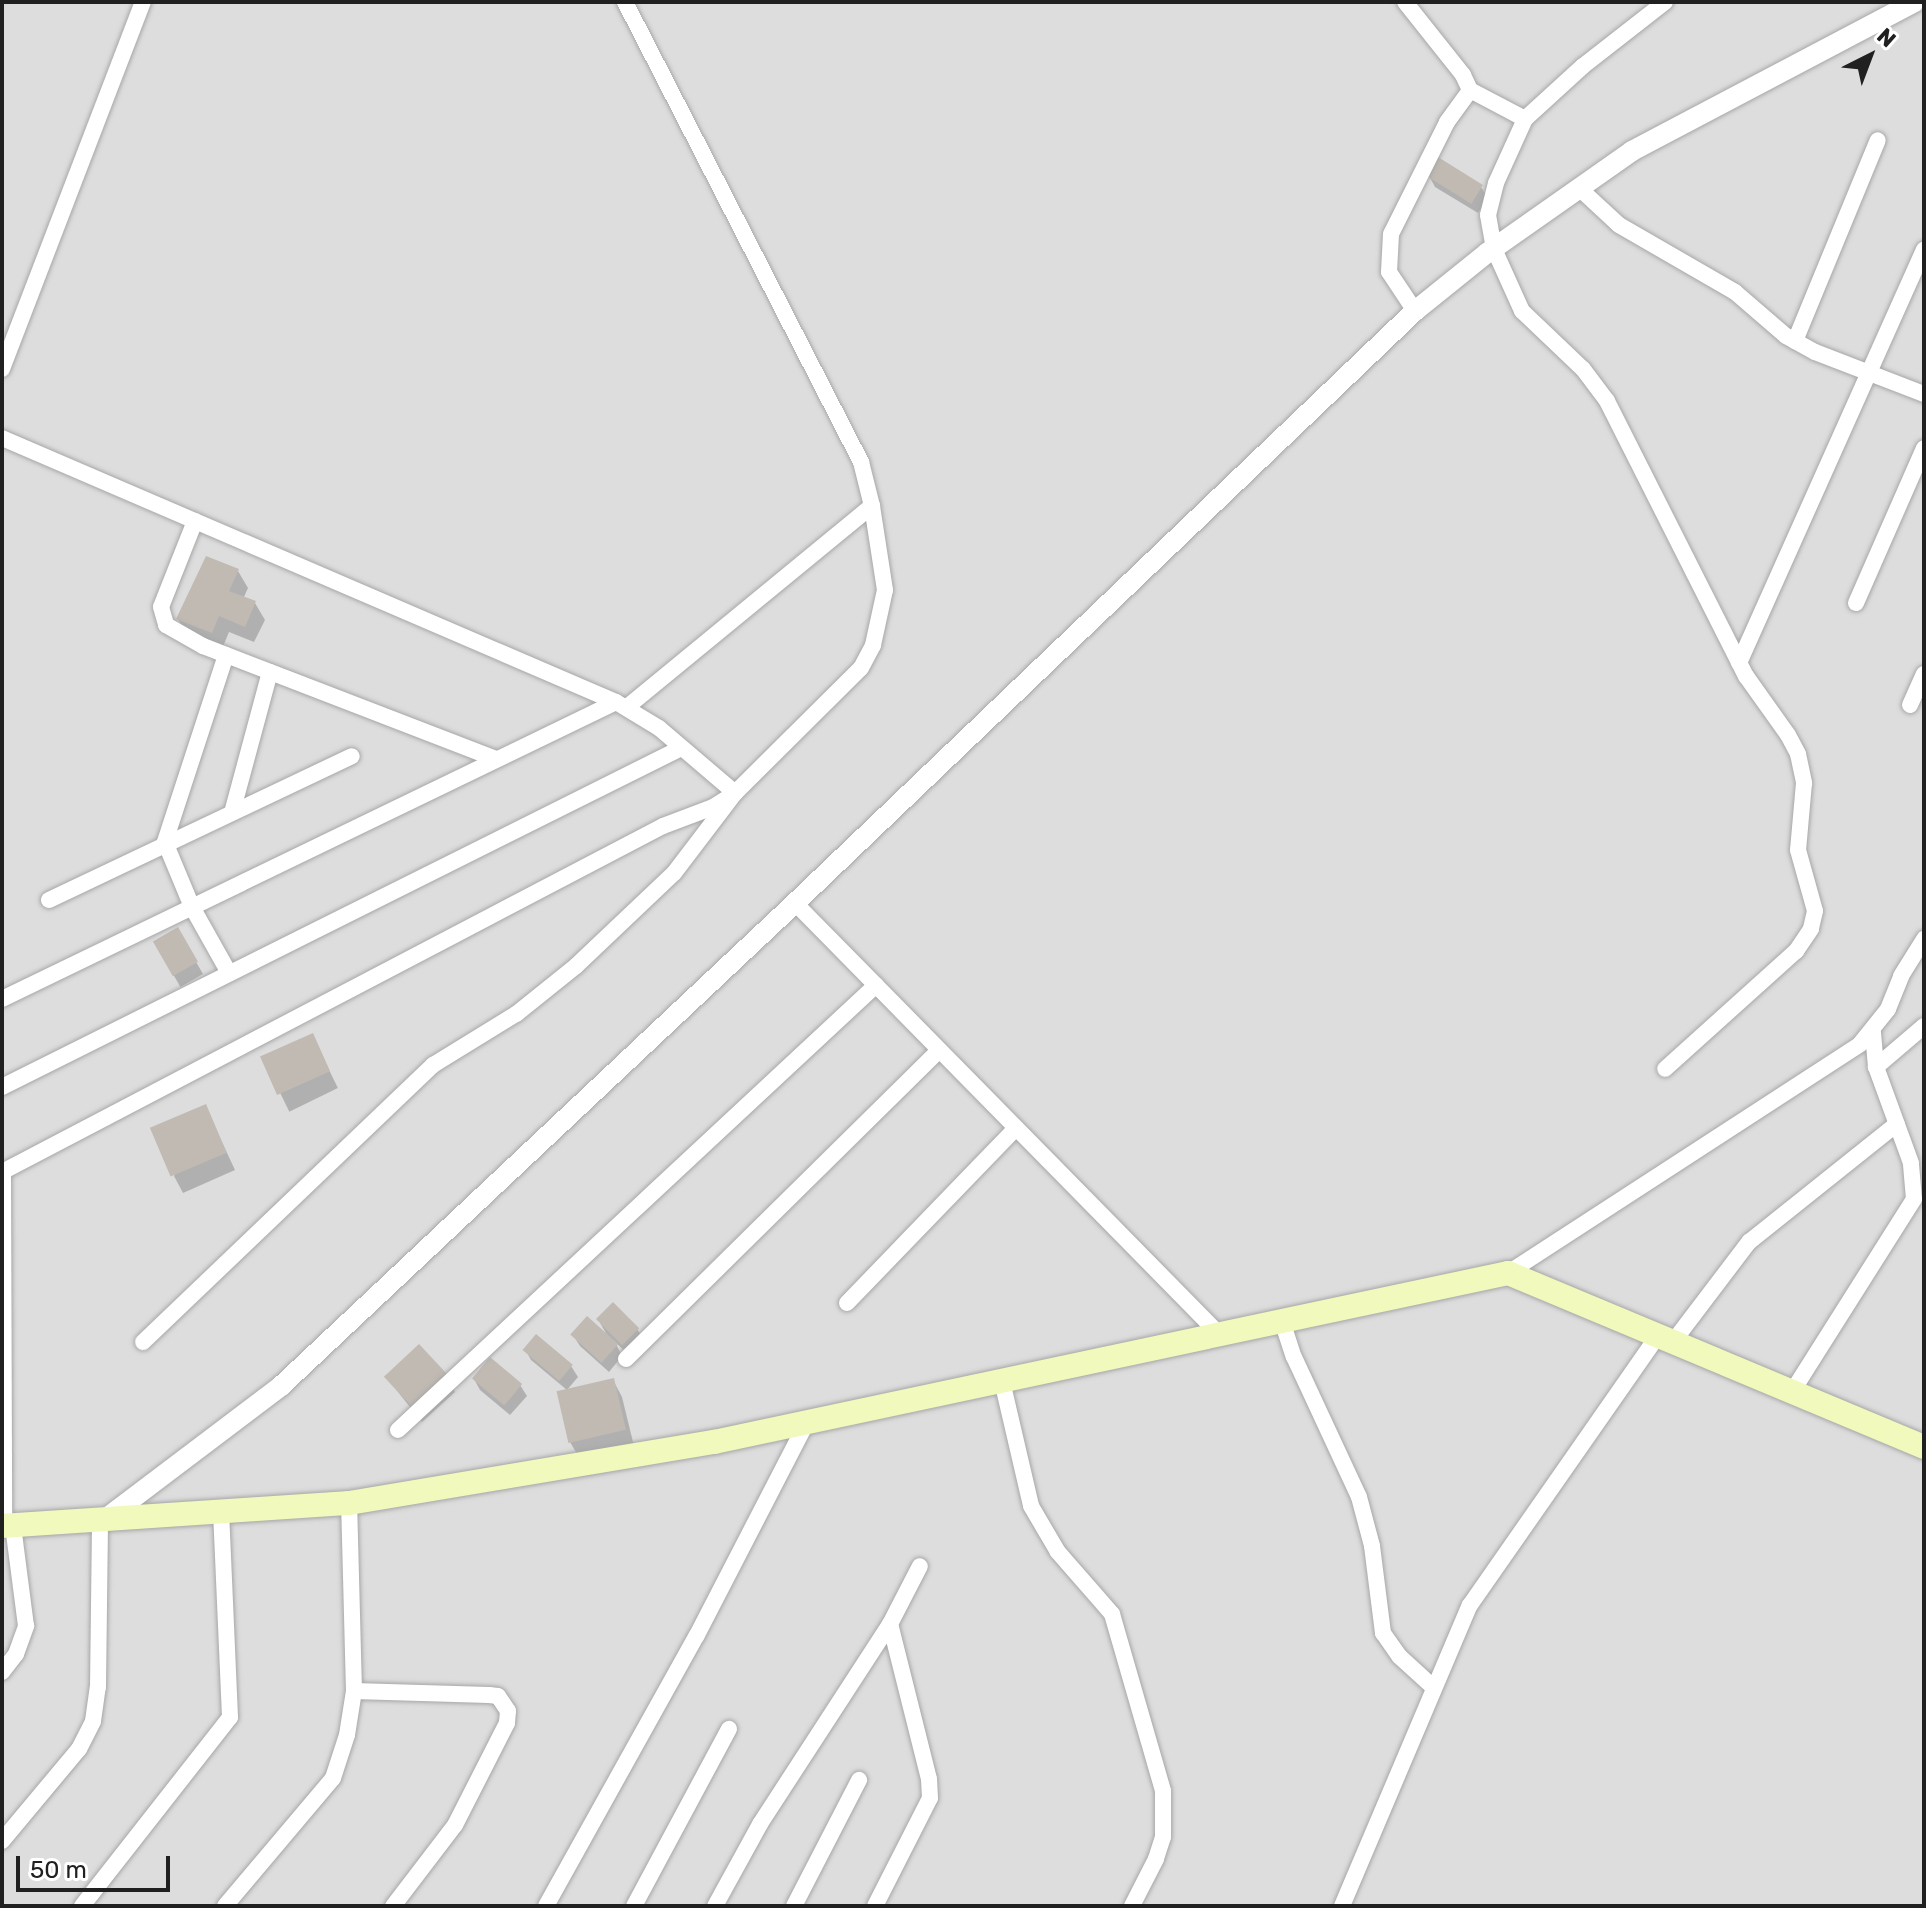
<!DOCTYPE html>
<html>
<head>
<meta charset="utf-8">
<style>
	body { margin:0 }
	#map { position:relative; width:1926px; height:1908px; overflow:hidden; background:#f0eee7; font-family:Rubik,sans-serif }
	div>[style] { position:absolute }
	.residential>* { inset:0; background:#dedddd; transform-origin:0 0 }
	.shadow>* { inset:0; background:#0003; transform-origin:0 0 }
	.building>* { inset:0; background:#c1bab3; transform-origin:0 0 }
	.roads { filter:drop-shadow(0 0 2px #a7a7a7) drop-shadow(0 0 2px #a7a7a7) }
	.minor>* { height:16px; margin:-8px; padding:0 8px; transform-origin:8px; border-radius:8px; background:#fff }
	.tertiary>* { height:20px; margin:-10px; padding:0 10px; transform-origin:10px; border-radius:10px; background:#fff }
	.secondary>* { height:24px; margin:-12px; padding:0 12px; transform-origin:12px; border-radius:12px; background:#f2f9bc }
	span { translate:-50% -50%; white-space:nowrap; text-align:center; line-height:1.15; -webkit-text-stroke:6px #fff; paint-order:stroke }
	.frame { position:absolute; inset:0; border:4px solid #202020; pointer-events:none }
	.north { position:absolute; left:1830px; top:16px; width:80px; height:80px; -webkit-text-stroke:6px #fff; paint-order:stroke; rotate:42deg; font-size:22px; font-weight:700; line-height:32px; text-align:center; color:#202020 }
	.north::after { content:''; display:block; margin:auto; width:28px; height:36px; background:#202020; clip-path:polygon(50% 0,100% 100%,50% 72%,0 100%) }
	.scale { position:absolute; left:16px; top:1856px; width:154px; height:36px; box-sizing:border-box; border:4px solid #202020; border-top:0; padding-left:10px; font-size:24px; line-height:28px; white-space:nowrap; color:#202020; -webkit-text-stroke:6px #fff; paint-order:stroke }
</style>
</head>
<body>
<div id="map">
	<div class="residential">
		<div style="left:2px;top:2px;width:1922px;height:1904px"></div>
	</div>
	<div class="shadow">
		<div style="clip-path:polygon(1429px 176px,1481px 187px,1488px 198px,1478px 213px,1435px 187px)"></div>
		<div style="clip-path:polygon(238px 571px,248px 588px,243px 599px,255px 603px,265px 620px,254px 642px,229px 632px,222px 649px,188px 636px,178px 619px)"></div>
		<div style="left:177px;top:929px;width:52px;height:26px;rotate:60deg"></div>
		<div style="left:312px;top:1035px;width:59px;height:54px;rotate:64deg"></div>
		<div style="clip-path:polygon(205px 1106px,235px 1170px,183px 1193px,174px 1176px)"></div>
		<div style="clip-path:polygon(598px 1319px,637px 1329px,644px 1340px,629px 1355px,615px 1342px,622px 1356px,609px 1372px,580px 1346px,573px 1335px,608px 1337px)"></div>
		<div style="clip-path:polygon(525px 1349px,571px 1366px,578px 1377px,567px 1390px,531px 1360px)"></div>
		<div style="clip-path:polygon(445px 1375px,455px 1392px,422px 1422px,386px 1377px)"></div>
		<div style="clip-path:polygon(474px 1379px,520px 1385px,527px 1396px,510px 1415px,480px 1390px)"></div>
		<div style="clip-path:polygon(613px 1380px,622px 1397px,634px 1446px,580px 1459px,570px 1442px,558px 1392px)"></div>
	</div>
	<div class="building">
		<div style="left:1438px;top:157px;width:53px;height:22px;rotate:32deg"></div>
		<div style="clip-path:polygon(206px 556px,239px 569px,229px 591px,256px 601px,245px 627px,219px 616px,212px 633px,176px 619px)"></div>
		<div style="left:178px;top:927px;width:40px;height:29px;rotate:60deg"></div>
		<div style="left:313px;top:1033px;width:42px;height:58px;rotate:66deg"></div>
		<div style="left:206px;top:1104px;width:53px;height:61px;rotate:67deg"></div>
		<div style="left:613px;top:1302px;width:37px;height:24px;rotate:45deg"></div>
		<div style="left:587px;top:1316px;width:42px;height:25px;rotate:42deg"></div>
		<div style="left:536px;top:1334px;width:48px;height:21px;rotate:40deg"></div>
		<div style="left:419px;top:1344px;width:41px;height:48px;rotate:47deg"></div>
		<div style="left:490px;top:1357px;width:42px;height:28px;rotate:40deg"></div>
		<div style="left:614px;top:1378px;width:53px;height:59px;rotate:77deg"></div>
	</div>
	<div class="roads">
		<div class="minor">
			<div style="left:1405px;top:2px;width:93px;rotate:51.5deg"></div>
			<div style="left:1463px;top:75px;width:17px;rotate:65deg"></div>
			<div style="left:1470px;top:90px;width:62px;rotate:27.8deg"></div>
			<div style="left:1665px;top:2px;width:104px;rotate:142deg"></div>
			<div style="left:1583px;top:66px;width:79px;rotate:137.6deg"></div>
			<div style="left:1525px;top:119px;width:70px;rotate:114.4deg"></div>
			<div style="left:1496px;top:183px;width:33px;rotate:104deg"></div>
			<div style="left:1488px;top:215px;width:35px;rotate:80deg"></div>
			<div style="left:1494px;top:249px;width:68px;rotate:65.7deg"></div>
			<div style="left:1522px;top:311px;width:84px;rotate:43.6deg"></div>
			<div style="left:1583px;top:369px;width:40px;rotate:53deg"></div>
			<div style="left:1607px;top:401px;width:308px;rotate:63.2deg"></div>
			<div style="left:1746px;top:676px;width:72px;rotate:54.6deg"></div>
			<div style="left:1788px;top:735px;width:21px;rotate:62deg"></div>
			<div style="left:1798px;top:754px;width:30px;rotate:78deg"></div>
			<div style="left:1804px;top:783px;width:67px;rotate:95.1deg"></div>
			<div style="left:1798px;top:850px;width:63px;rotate:74.4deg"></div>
			<div style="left:1815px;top:911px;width:18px;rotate:103deg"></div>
			<div style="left:1811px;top:929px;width:27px;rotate:124deg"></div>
			<div style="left:1796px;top:951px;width:176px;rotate:138deg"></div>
			<div style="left:1579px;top:188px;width:54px;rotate:42.8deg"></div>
			<div style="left:1619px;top:225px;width:134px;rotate:30deg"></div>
			<div style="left:1735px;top:292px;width:67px;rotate:40.8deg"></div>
			<div style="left:1786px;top:336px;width:33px;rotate:29deg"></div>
			<div style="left:1815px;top:352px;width:117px;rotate:21.1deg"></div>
			<div style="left:1415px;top:311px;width:47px;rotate:-123.7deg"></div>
			<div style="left:1389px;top:272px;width:38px;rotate:-87deg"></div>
			<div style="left:1391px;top:234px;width:125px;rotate:-63.4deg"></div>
			<div style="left:1447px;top:122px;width:39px;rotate:-54deg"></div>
			<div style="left:1795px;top:341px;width:217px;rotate:-67.6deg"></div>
			<div style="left:2px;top:369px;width:393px;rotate:-69deg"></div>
			<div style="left:2px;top:438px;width:668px;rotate:23.27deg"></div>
			<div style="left:616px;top:702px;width:50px;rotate:31.2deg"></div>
			<div style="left:659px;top:728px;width:100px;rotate:40.5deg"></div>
			<div style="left:735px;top:793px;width:101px;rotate:127.3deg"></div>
			<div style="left:674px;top:873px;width:135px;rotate:136.5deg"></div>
			<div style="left:576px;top:966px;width:77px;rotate:141.3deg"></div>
			<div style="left:516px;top:1014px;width:97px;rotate:148.4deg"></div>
			<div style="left:433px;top:1065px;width:401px;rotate:136.3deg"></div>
			<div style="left:195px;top:521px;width:92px;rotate:111.6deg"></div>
			<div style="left:161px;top:607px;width:19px;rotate:74deg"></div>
			<div style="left:166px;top:625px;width:43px;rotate:29.6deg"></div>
			<div style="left:203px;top:646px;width:314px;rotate:21.1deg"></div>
			<div style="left:1856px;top:603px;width:169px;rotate:-66.3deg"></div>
			<div style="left:226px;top:655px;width:197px;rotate:108.1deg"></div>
			<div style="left:165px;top:842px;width:70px;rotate:67.4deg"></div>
			<div style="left:192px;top:907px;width:76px;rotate:60.7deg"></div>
			<div style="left:1739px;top:663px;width:453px;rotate:-65.9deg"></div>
			<div style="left:1910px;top:705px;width:34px;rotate:-66deg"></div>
			<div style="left:627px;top:707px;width:317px;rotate:-39.4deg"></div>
			<div style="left:233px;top:809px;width:142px;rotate:-74.9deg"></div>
			<div style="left:49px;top:900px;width:335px;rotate:-25.4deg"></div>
			<div style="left:795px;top:903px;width:605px;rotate:45.47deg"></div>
			<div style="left:2px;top:999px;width:682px;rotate:-25.81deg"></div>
			<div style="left:1876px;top:1067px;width:63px;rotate:-40.5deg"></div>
			<div style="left:2px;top:1087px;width:759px;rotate:-26.53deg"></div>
			<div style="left:2px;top:1172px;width:746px;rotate:-27.63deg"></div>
			<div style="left:663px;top:826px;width:53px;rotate:-20.8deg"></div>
			<div style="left:713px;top:807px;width:26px;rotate:-32deg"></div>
			<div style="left:735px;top:793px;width:177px;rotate:-44.8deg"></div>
			<div style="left:861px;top:668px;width:26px;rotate:-62deg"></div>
			<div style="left:873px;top:645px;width:56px;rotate:-77.7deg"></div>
			<div style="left:885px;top:590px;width:85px;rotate:-98.8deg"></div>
			<div style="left:872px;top:506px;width:45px;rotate:-104deg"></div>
			<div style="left:861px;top:462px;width:517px;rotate:-117.16deg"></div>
			<div style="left:3px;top:1172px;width:354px;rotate:89.8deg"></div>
			<div style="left:1508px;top:1273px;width:420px;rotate:-33deg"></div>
			<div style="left:1860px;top:1044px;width:45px;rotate:-51.3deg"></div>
			<div style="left:1888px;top:1009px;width:35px;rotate:-68deg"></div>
			<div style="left:1901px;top:976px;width:44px;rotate:-58.1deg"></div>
			<div style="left:847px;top:1303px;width:243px;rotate:-46deg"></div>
			<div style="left:1282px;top:1321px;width:38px;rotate:72deg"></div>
			<div style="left:1294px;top:1357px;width:154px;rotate:65.1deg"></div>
			<div style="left:1359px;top:1497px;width:51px;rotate:75.1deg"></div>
			<div style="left:1372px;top:1546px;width:88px;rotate:82.8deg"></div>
			<div style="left:1383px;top:1633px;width:28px;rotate:55deg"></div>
			<div style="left:1399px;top:1656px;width:47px;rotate:42.4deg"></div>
			<div style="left:1673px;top:1342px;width:126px;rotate:-52.8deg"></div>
			<div style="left:1749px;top:1242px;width:189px;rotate:-38.6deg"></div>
			<div style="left:626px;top:1359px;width:440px;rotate:-44.6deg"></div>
			<div style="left:1002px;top:1381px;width:128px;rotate:76.9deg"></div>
			<div style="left:1031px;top:1506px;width:53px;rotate:59.6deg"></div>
			<div style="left:1058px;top:1552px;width:82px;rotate:48.9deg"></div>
			<div style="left:1112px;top:1614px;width:184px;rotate:73.9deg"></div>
			<div style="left:1163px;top:1791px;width:46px;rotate:90deg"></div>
			<div style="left:1163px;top:1837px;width:23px;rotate:108deg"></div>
			<div style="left:1156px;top:1859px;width:53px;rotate:117.1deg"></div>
			<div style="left:1792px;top:1392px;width:228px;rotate:-57.7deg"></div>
			<div style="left:1914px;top:1199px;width:36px;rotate:-95deg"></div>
			<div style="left:1911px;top:1163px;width:102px;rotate:-110deg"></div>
			<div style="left:1876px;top:1067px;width:37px;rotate:-95deg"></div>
			<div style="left:398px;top:1430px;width:653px;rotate:-42.95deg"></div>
			<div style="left:2px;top:1672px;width:23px;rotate:-52deg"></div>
			<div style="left:16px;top:1654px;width:30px;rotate:-70deg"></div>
			<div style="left:26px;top:1626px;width:101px;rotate:-97.4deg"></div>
			<div style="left:354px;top:1691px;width:135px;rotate:1.7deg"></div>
			<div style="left:489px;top:1695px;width:9px;rotate:6deg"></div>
			<div style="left:498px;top:1696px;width:18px;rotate:56deg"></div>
			<div style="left:508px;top:1711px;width:12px;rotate:95deg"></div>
			<div style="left:507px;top:1723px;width:114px;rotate:117deg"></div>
			<div style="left:455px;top:1825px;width:102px;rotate:127.4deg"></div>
			<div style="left:2px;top:1841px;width:120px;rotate:-50.1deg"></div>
			<div style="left:79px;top:1749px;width:31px;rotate:-63deg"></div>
			<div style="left:93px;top:1721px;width:34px;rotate:-82deg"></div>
			<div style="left:98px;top:1687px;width:167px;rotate:-89.3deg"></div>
			<div style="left:82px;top:1906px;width:240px;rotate:-51.9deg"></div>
			<div style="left:230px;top:1717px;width:205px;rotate:-92.5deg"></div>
			<div style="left:225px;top:1906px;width:167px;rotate:-49.8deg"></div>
			<div style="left:333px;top:1778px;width:45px;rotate:-72deg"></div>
			<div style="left:347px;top:1735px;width:45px;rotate:-81deg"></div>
			<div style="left:354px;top:1691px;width:188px;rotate:-91.5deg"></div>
			<div style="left:546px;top:1906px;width:310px;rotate:-60.9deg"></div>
			<div style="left:697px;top:1635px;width:240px;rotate:-62.7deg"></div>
			<div style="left:634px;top:1906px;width:201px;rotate:-61.8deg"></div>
			<div style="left:715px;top:1906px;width:94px;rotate:-61.2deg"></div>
			<div style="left:760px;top:1824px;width:239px;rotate:-57deg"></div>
			<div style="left:890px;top:1624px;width:65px;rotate:-62.7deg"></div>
			<div style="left:794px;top:1906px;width:142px;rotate:-62.7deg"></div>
			<div style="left:875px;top:1906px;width:121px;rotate:-63deg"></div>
			<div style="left:930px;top:1798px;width:19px;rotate:-93deg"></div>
			<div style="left:929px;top:1779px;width:160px;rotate:-104.1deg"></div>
			<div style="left:1342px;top:1906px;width:327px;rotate:-67deg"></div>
			<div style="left:1470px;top:1605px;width:328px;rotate:-55.1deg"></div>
		</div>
		<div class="tertiary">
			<div style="left:104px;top:1520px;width:222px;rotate:-37.1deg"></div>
			<div style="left:281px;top:1386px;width:705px;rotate:-43.22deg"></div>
			<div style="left:795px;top:903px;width:857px;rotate:-43.68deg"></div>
			<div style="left:1415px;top:311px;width:92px;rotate:-38.9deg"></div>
			<div style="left:1487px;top:253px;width:177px;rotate:-35.1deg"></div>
			<div style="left:1632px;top:151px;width:320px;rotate:-27.8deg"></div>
		</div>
		<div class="secondary">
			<div style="left:2px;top:1526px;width:348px;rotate:-3.8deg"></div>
			<div style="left:349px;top:1503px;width:370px;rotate:-9.5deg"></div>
			<div style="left:714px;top:1442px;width:812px;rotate:-12.02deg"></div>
			<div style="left:1508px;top:1273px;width:451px;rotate:22.7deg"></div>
		</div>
	</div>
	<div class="frame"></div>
	<div class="north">N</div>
	<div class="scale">50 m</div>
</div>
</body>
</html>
